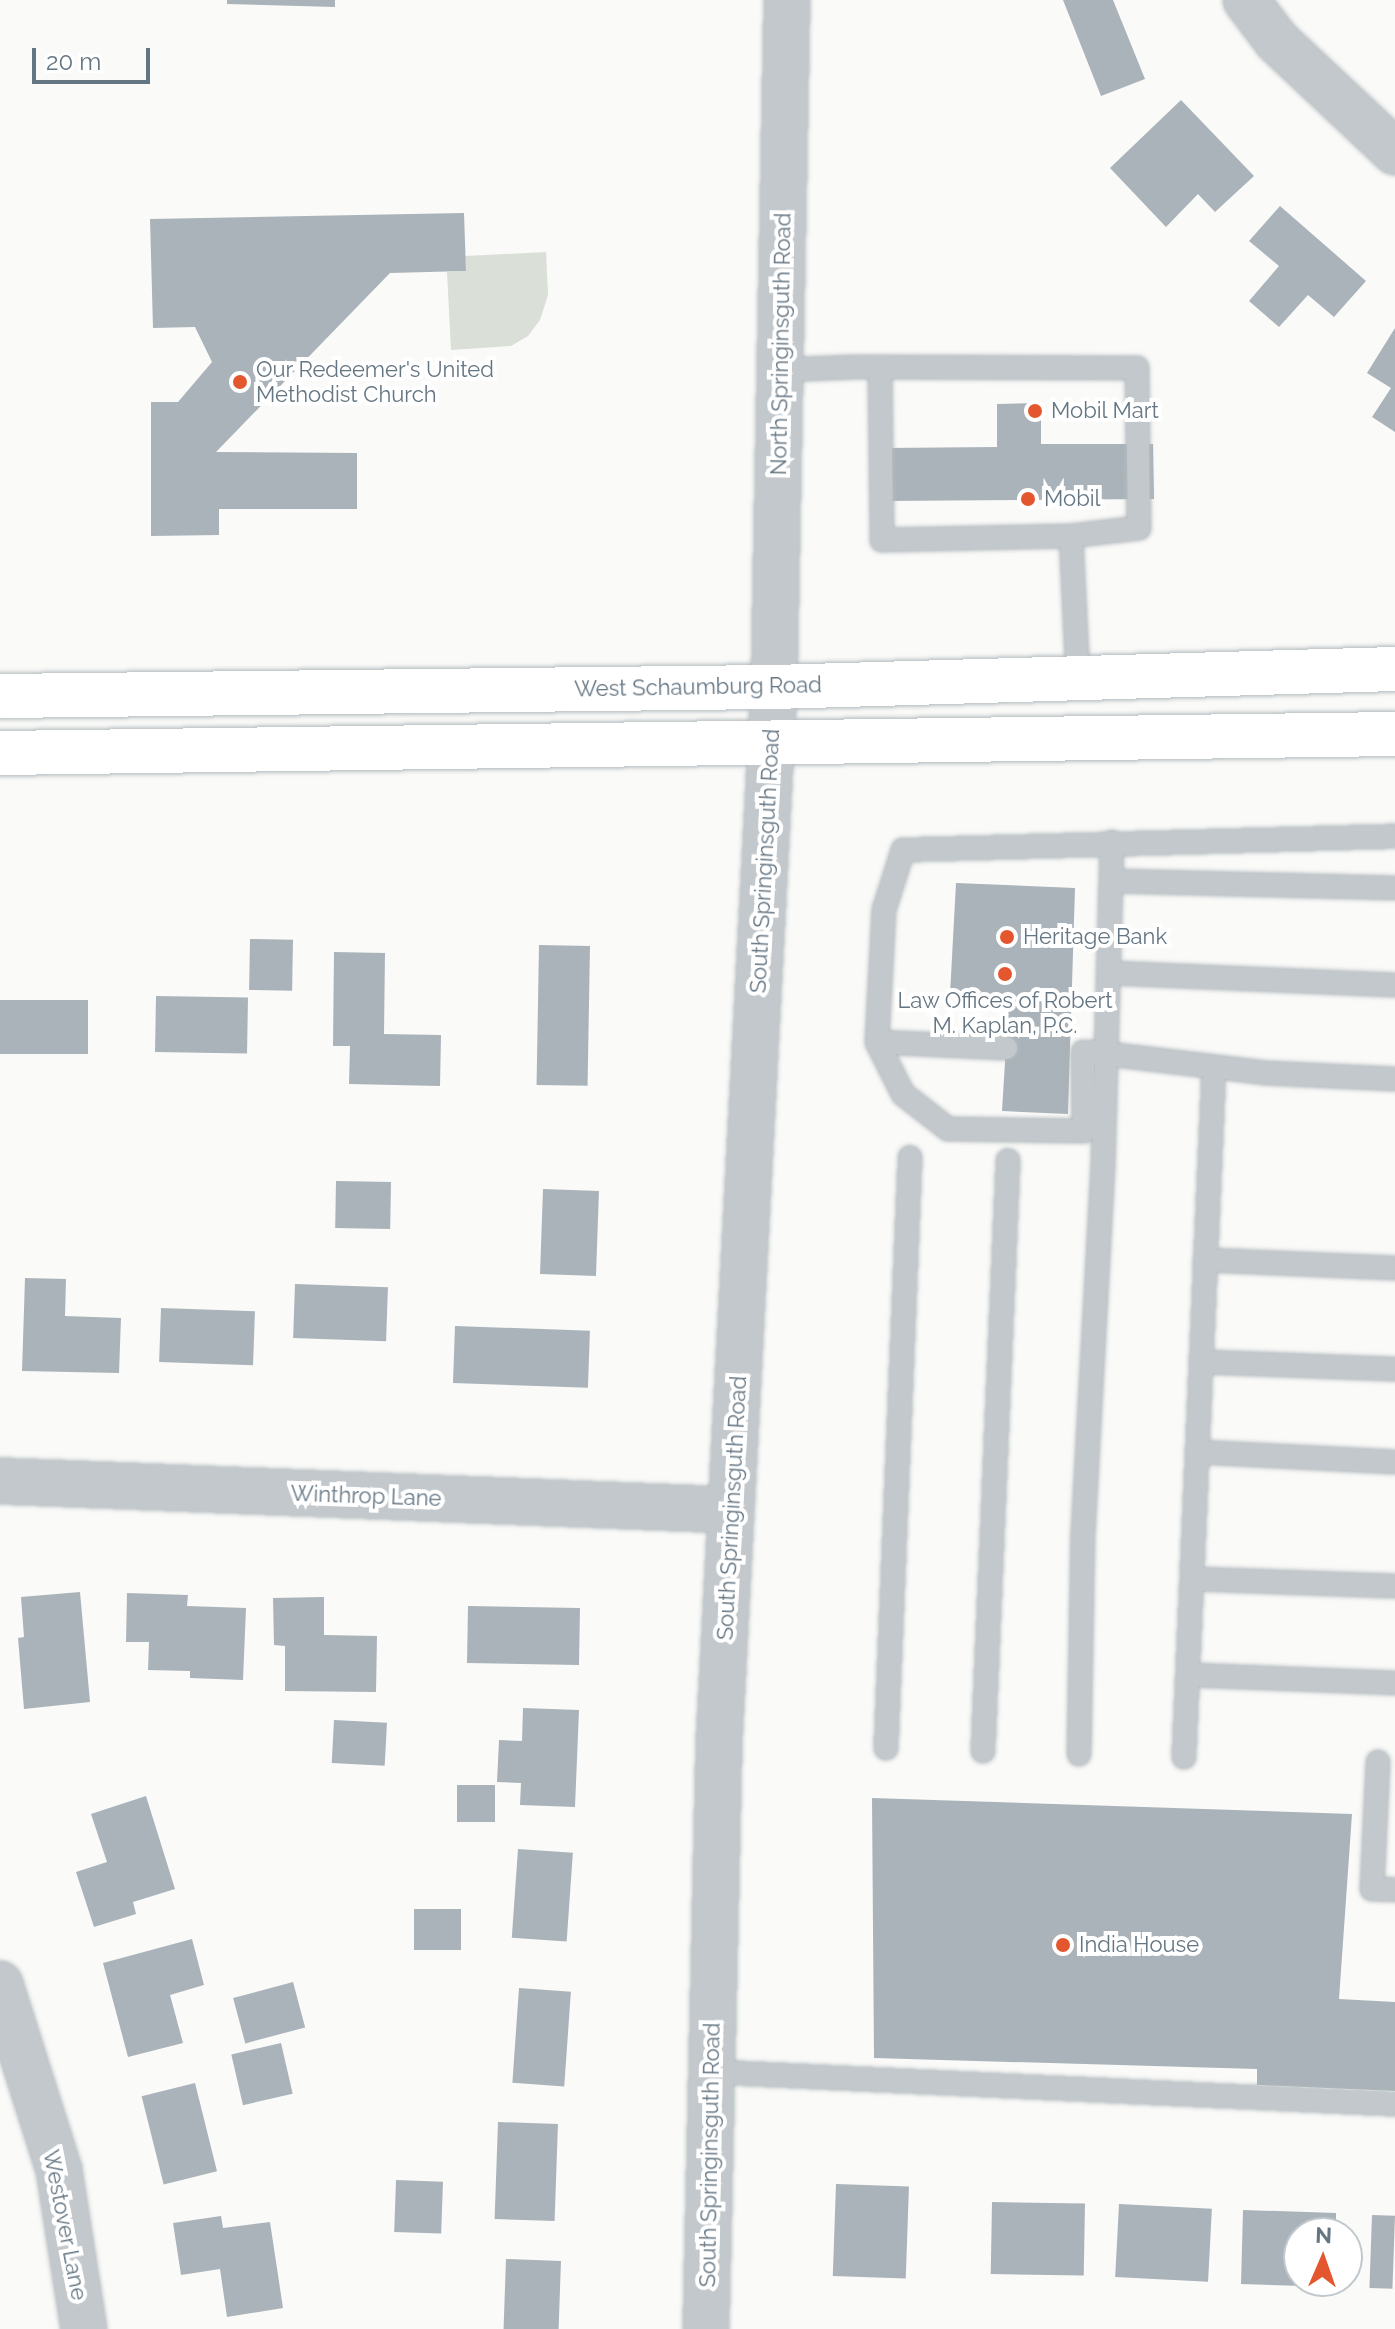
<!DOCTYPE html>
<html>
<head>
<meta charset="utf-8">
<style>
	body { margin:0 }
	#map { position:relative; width:1395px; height:2329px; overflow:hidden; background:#fafaf8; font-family:Raleway,sans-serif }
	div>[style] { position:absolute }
	.green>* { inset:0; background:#dadfd7 }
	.building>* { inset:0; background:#aab3b9; transform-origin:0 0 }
	.roads { filter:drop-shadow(0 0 2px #b3babf) drop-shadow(0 0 2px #b3babf) }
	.service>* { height:22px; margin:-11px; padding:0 11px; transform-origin:11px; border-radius:11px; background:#c3c8cc }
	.minor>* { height:44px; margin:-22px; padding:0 22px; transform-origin:22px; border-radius:22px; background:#c3c8cc }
	.tertiary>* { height:44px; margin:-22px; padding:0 22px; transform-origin:22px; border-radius:22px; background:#c3c8cc }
	.secondary>* { height:44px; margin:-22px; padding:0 22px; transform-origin:22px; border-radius:22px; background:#fff }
	.dots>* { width:22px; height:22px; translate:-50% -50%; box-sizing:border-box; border:4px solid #fff; border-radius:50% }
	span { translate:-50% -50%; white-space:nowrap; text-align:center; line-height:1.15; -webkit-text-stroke:8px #fff; paint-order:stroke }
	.street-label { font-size:22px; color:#657683 }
	.poi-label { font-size:22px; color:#657683 }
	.left { translate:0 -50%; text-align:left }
	.north { position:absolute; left:1283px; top:2217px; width:80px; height:80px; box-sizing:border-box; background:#fff; border:2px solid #c1c8cd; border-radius:50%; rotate:2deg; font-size:22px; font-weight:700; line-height:32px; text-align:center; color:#657683 }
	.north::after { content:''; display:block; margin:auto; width:28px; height:36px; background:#e4572e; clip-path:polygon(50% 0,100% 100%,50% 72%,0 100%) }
	.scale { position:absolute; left:32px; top:48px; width:118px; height:36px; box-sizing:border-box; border:4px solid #657683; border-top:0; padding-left:10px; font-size:24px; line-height:28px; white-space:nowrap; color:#657683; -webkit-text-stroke:6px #fff; paint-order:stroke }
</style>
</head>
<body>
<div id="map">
	<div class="green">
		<div style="clip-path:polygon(546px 252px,548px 295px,540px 320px,528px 336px,511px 346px,451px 350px,447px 272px,466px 271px,465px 256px)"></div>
	</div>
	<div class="building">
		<div style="clip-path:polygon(227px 0,335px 0,335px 7px,227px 4px)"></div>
		<div style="clip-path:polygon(1063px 0,1113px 0,1145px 79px,1101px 96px)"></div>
		<div style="clip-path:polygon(1181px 100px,1254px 176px,1215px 212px,1198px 194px,1166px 227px,1110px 168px)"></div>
		<div style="clip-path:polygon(1280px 206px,1366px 281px,1334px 317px,1308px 295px,1279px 327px,1249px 301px,1279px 266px,1249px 241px)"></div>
		<div style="clip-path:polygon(464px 213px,466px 271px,390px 273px,216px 452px,357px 453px,357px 509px,219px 509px,219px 535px,151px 536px,151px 402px,178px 402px,212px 362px,195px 327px,153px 328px,150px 219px)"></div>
		<div style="clip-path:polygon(1395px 328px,1395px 432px,1372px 417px,1391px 388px,1367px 373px)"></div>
		<div style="clip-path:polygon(1041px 403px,1041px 444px,1153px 444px,1154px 499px,885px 501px,885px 448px,997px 447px,997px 404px)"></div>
		<div style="clip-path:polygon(956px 883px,1075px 888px,1068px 1114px,1002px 1111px,1009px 997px,950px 994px)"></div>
		<div style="left:250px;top:939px;width:43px;height:51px;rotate:1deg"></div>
		<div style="left:539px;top:945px;width:51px;height:140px;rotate:1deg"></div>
		<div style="clip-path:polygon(334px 952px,385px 953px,384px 1034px,441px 1035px,440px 1086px,349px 1084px,350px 1046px,333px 1046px)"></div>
		<div style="left:156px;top:996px;width:92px;height:56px;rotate:1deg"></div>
		<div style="left:0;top:1000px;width:88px;height:54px"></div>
		<div style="left:336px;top:1181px;width:55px;height:47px;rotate:1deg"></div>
		<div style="left:543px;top:1189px;width:56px;height:85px;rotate:2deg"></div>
		<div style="clip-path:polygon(25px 1278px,66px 1279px,65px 1316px,121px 1318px,119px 1373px,22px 1371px)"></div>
		<div style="left:295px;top:1284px;width:93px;height:54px;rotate:2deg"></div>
		<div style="left:161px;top:1308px;width:94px;height:54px;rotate:2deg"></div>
		<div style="left:455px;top:1326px;width:135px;height:57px;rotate:2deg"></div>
		<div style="clip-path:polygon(80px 1592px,90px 1702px,24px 1709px,18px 1638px,24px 1637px,21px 1597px)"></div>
		<div style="clip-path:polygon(127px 1593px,188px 1595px,187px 1606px,246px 1608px,243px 1680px,190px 1678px,190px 1671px,148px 1670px,149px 1642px,126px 1642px)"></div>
		<div style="clip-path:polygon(324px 1597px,324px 1635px,377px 1636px,376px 1692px,285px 1691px,285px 1646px,274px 1645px,273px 1598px)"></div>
		<div style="left:468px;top:1606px;width:112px;height:57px;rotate:1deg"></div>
		<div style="clip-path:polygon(523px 1708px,579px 1710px,575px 1807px,520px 1805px,521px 1783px,497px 1782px,499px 1740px,522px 1741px)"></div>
		<div style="left:334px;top:1720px;width:53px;height:43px;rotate:3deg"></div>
		<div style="left:495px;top:1785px;width:37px;height:38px;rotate:90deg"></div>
		<div style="clip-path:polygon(146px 1796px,175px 1889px,133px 1902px,136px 1914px,94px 1927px,76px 1872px,107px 1862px,91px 1814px)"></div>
		<div style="clip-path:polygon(872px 1798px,1352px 1814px,1339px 1999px,1395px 2002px,1395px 2091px,1257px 2085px,1257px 2069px,874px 2058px)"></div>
		<div style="left:518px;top:1849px;width:55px;height:89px;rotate:4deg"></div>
		<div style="left:414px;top:1909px;width:47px;height:41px"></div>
		<div style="clip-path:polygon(192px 1939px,204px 1985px,170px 1995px,183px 2043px,128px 2057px,103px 1963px)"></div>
		<div style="left:293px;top:1982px;width:47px;height:62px;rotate:75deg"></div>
		<div style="left:519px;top:1988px;width:52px;height:95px;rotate:4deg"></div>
		<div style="left:281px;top:2043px;width:52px;height:51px;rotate:77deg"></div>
		<div style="left:195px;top:2083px;width:91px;height:55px;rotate:76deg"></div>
		<div style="left:498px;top:2122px;width:60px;height:97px;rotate:2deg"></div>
		<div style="left:396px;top:2180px;width:47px;height:52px;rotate:2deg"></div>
		<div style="left:836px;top:2184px;width:73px;height:92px;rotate:2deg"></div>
		<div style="left:992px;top:2202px;width:93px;height:72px;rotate:1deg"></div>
		<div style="left:1119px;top:2204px;width:93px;height:73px;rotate:3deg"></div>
		<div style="clip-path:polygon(1243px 2210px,1336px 2213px,1336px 2233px,1299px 2233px,1299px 2281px,1335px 2281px,1335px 2287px,1241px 2284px)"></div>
		<div style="left:1372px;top:2215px;width:23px;height:73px;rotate:2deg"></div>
		<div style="clip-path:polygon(221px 2216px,223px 2228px,270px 2222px,283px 2308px,227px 2317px,220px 2269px,181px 2275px,173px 2223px)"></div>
		<div style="left:506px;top:2259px;width:55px;height:70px;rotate:2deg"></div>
	</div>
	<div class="roads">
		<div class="service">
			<div style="left:880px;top:367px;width:173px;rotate:89.3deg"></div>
			<div style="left:882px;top:540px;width:189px;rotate:-1.2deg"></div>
			<div style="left:780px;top:370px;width:75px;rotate:-2.3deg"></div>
			<div style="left:855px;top:367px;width:282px;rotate:0.2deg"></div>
			<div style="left:1137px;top:368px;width:160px;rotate:89.3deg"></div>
			<div style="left:1139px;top:528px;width:68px;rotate:173.3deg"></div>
			<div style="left:1071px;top:536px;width:141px;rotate:87.2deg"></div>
			<div style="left:1112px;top:881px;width:283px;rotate:1.4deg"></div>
			<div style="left:1109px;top:973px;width:286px;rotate:2.4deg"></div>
			<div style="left:877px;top:1042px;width:58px;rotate:63.4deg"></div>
			<div style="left:903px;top:1094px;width:57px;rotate:37.9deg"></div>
			<div style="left:948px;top:1129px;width:136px;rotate:0.8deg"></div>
			<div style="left:1084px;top:1131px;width:79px;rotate:-90.7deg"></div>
			<div style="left:1006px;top:1048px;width:129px;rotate:-177.3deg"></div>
			<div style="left:877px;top:1042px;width:132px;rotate:-87deg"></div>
			<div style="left:884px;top:910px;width:63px;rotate:-72.4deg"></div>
			<div style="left:903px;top:850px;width:492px;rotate:-1.6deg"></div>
			<div style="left:1091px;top:1052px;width:176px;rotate:6.8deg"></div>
			<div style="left:1266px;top:1073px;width:129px;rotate:2.7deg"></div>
			<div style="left:1205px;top:1260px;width:190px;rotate:2.4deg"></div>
			<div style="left:1201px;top:1362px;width:194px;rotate:2.1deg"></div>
			<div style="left:1198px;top:1452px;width:197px;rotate:2.9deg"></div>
			<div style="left:1193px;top:1579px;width:202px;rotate:2deg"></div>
			<div style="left:1188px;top:1675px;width:207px;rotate:2.2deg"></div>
			<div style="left:886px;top:1748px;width:591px;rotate:-87.67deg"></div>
			<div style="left:983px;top:1751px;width:591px;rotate:-87.57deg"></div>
			<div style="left:1079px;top:1754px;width:220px;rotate:-89deg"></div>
			<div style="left:1083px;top:1534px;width:370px;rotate:-86.9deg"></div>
			<div style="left:1103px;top:1165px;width:323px;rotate:-88.4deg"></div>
			<div style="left:1184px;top:1757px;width:691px;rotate:-87.51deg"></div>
			<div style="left:1378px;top:1762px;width:127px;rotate:92.7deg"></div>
			<div style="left:1372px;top:1889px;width:23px;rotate:2deg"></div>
			<div style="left:712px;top:2072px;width:684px;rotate:2.68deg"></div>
		</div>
		<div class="minor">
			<div style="left:1246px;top:0;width:51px;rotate:52.9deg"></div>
			<div style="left:1277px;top:41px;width:162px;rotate:43.2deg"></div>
			<div style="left:0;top:1481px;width:732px;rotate:2.27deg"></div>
			<div style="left:0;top:1984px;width:195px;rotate:72.4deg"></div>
			<div style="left:59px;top:2170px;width:161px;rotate:81.1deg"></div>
		</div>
		<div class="tertiary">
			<div style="left:706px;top:2329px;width:586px;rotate:-88.73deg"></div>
			<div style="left:719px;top:1743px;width:1057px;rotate:-87.02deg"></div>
			<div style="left:774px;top:687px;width:687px;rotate:-88.92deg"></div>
		</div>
		<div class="secondary">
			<div style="left:0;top:696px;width:774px;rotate:-0.67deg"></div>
			<div style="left:774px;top:687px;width:621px;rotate:-1.66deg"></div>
			<div style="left:0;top:753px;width:1395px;rotate:-0.78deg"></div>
		</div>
	</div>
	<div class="dots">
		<div style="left:240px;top:382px;background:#e4572e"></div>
		<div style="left:1035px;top:411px;background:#e4572e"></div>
		<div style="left:1028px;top:499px;background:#e4572e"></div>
		<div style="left:1007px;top:937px;background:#e4572e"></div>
		<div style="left:1005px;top:974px;background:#e4572e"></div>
		<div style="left:1063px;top:1945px;background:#e4572e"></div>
	</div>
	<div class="street-label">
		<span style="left:781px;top:344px;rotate:-89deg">North Springinsguth Road</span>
		<span style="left:698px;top:687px;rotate:-1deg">West Schaumburg Road</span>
		<span style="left:765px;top:861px;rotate:-87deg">South Springinsguth Road</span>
		<span style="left:366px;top:1496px;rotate:2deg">Winthrop Lane</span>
		<span style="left:732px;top:1508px;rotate:-87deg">South Springinsguth Road</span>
		<span style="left:710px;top:2155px;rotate:-89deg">South Springinsguth Road</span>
		<span style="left:65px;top:2225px;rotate:79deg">Westover Lane</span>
	</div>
	<div class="poi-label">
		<span class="left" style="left:256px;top:382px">Our Redeemer's United<br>Methodist Church</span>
		<span class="left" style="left:1051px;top:411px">Mobil Mart</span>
		<span class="left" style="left:1044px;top:499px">Mobil</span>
		<span class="left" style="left:1023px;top:937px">Heritage Bank</span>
		<span style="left:1005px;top:1013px">Law Offices of Robert<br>M. Kaplan, P.C.</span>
		<span class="left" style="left:1079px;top:1945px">India House</span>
	</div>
	<div class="north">N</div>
	<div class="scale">20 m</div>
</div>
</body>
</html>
